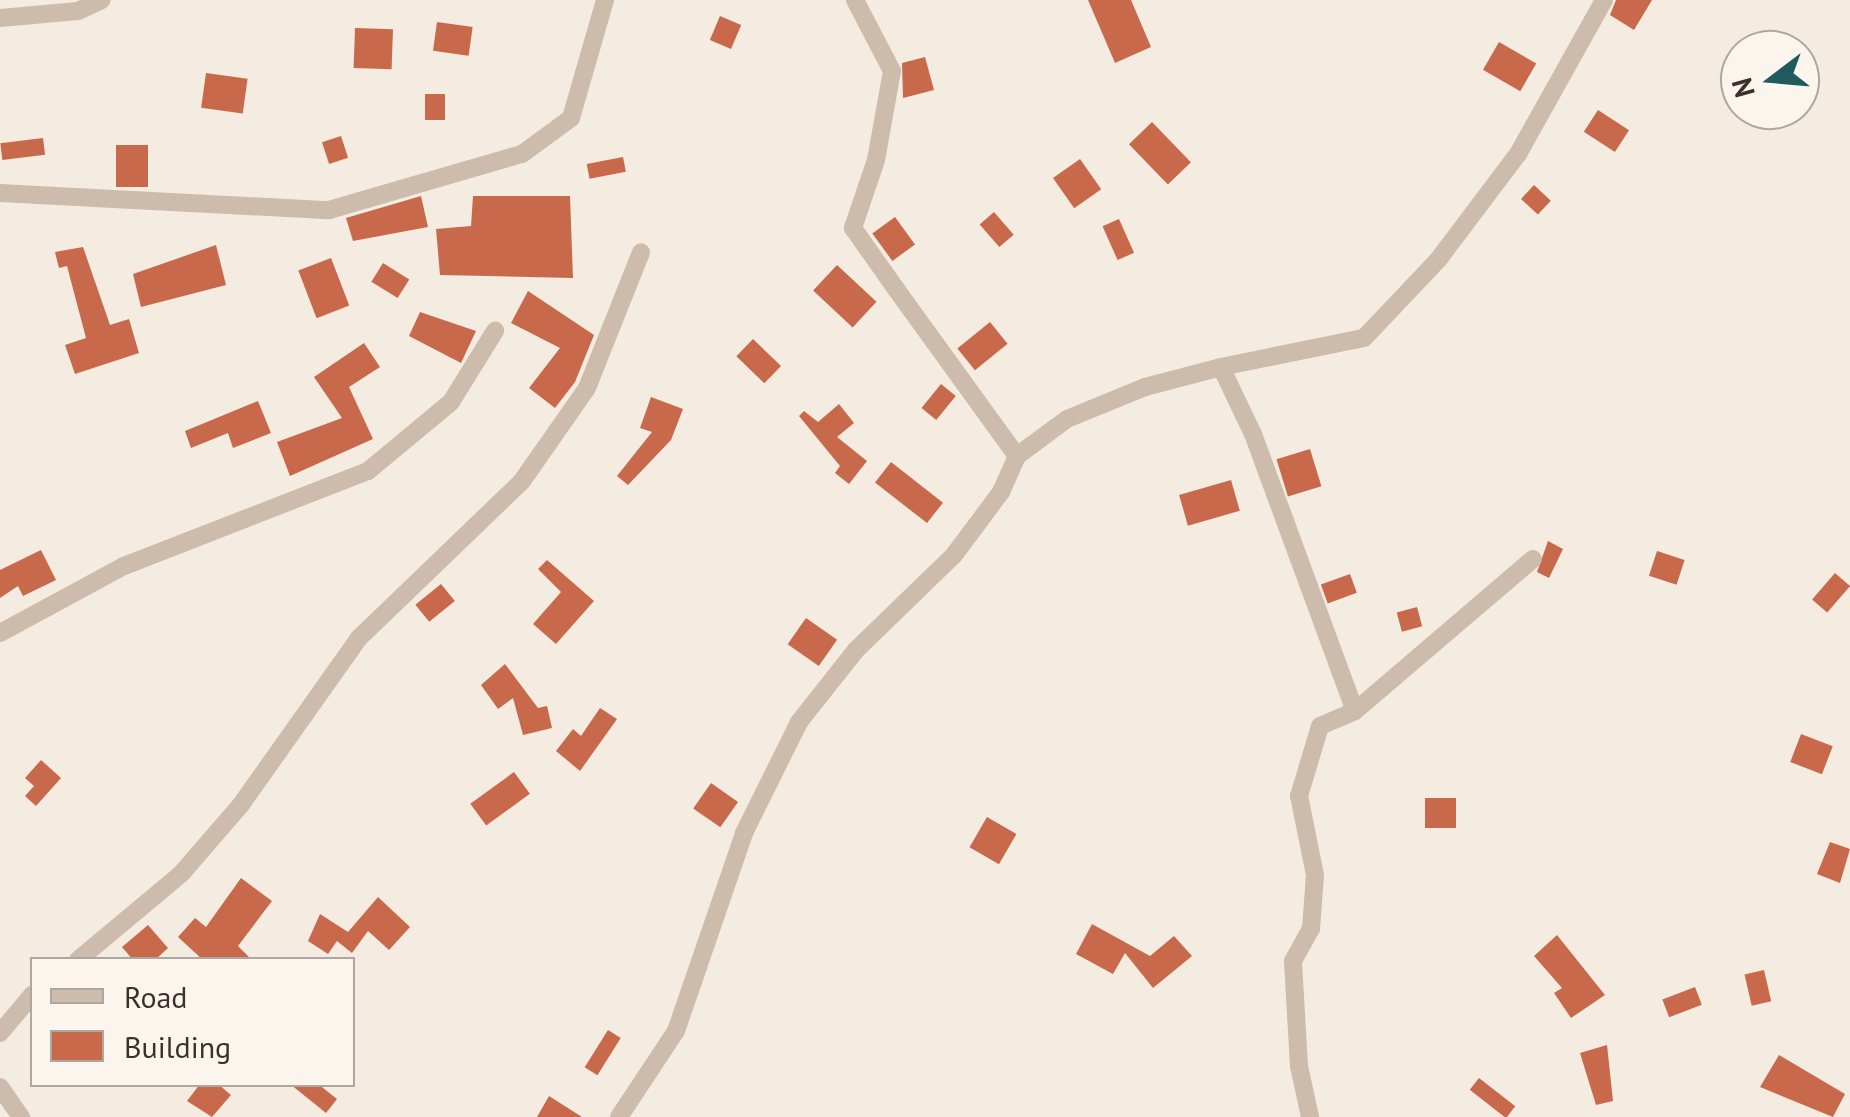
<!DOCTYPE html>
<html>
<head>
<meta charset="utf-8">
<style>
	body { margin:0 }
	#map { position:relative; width:1850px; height:1117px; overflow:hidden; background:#f4ebe1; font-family:"PT Sans",sans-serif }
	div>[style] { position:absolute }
	.building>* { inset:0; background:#c8694b; transform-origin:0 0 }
	.minor>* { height:18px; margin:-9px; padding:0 9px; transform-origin:9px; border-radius:9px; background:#cdbbac }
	span { translate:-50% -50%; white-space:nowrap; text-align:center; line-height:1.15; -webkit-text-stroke:9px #fbf5ee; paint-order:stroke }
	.legend { position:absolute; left:30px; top:957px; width:325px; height:130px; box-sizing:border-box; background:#fbf5ee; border:2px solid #aea6a0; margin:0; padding:12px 18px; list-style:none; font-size:30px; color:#3b302b }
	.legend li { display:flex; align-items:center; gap:20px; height:50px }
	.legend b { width:50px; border:2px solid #aea6a0 }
	.north { position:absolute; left:1720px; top:30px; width:100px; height:100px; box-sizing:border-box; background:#fbf5ee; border:2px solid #aea6a0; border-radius:50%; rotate:254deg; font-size:28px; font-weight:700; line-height:40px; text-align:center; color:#3b302b }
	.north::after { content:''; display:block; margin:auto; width:35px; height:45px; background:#1f5a5e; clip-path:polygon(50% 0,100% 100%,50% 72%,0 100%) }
</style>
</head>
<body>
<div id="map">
	<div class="building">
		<div style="clip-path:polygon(1088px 0,1131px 0,1151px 47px,1115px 63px)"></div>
		<div style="clip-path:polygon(1616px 0,1652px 0,1634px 30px,1610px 15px)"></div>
		<div style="left:720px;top:16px;width:23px;height:26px;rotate:23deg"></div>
		<div style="left:437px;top:22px;width:36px;height:29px;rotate:8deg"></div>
		<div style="left:355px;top:28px;width:38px;height:40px;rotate:2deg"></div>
		<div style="left:1499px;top:42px;width:43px;height:32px;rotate:30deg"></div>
		<div style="clip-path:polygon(925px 57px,934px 90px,903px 98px,902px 63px)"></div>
		<div style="left:206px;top:73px;width:42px;height:35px;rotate:8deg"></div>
		<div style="left:425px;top:94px;width:20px;height:26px"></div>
		<div style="left:1598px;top:110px;width:37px;height:26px;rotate:33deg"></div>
		<div style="left:1152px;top:122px;width:56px;height:32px;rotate:46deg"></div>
		<div style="left:341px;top:136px;width:23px;height:20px;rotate:72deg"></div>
		<div style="left:43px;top:138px;width:17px;height:43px;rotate:83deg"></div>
		<div style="left:116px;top:145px;width:32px;height:42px"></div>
		<div style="left:623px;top:157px;width:15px;height:37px;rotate:79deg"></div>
		<div style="left:1080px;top:159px;width:37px;height:33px;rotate:55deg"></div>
		<div style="left:1534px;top:185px;width:23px;height:19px;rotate:43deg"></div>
		<div style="clip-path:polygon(421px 196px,428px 227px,353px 241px,346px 218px)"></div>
		<div style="clip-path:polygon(473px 196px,570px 196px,573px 278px,440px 275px,436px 229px,471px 226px)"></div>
		<div style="left:994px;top:212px;width:30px;height:19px;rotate:49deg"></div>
		<div style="left:895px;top:217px;width:34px;height:28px;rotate:54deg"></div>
		<div style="left:1119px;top:219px;width:37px;height:18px;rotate:66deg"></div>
		<div style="clip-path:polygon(216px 245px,226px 285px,141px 307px,133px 274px)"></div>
		<div style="clip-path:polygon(83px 247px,110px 325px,129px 319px,139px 353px,75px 374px,65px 345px,86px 338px,67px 266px,59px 268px,55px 252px)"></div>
		<div style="left:331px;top:258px;width:51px;height:35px;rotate:69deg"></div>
		<div style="left:383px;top:263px;width:31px;height:22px;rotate:32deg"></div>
		<div style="left:837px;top:265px;width:54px;height:35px;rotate:43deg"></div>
		<div style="clip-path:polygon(528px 291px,594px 335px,575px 382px,555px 408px,529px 388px,560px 348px,511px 323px)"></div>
		<div style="clip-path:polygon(420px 312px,476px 331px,461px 363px,409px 336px)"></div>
		<div style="left:990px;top:322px;width:28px;height:42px;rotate:51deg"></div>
		<div style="left:753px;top:339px;width:39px;height:24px;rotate:44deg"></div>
		<div style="clip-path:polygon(364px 343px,380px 367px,349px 387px,373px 439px,290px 476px,277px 442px,342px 418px,314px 377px)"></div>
		<div style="left:941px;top:384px;width:19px;height:31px;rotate:39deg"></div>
		<div style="clip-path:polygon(651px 397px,683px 409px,671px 440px,628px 485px,617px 476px,652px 432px,640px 428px)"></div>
		<div style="clip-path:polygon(258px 401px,271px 433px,233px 448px,228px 433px,191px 448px,185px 431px)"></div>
		<div style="clip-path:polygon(839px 404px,854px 423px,837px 437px,867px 461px,849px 484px,835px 473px,840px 466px,799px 416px,804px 411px,818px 422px)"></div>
		<div style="left:1310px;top:449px;width:39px;height:35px;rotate:73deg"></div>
		<div style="left:891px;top:462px;width:66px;height:26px;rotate:38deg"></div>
		<div style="left:1231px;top:480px;width:32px;height:54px;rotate:74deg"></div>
		<div style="clip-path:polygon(1548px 541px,1563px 549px,1549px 578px,1537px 572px)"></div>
		<div style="clip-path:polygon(41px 550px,56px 580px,23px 596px,18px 586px,0 598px,0 570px)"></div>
		<div style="left:1657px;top:551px;width:29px;height:26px;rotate:18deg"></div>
		<div style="clip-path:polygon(547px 560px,594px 601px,556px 644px,533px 624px,561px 592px,538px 569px)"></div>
		<div style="left:1835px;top:573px;width:20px;height:35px;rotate:41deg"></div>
		<div style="left:1350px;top:574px;width:20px;height:31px;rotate:70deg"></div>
		<div style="left:441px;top:584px;width:22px;height:33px;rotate:51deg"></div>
		<div style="left:1417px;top:607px;width:20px;height:21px;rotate:75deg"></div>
		<div style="left:806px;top:618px;width:38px;height:32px;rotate:35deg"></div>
		<div style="clip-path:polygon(505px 664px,538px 708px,547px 706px,552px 728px,523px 735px,513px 698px,498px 709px,481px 685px)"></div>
		<div style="clip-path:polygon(600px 708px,617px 719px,580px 771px,556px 751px,573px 729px,581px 736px)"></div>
		<div style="left:1801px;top:734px;width:34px;height:30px;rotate:21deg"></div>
		<div style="clip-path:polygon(41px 760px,61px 778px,36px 806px,25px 796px,34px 786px,25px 778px)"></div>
		<div style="left:514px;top:772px;width:27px;height:54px;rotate:54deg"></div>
		<div style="left:711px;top:783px;width:33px;height:31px;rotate:35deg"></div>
		<div style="left:1425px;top:798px;width:31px;height:30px"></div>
		<div style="left:987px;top:817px;width:34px;height:35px;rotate:30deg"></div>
		<div style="clip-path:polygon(1830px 842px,1850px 849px,1840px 883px,1817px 874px)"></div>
		<div style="clip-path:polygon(241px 878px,272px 901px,238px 946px,252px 960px,203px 960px,178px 937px,195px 918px,206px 927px)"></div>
		<div style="clip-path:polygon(378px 897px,410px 927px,389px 950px,368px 931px,352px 953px,337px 941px,328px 954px,308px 941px,320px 914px,348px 932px)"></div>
		<div style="clip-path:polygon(1092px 924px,1150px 956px,1174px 936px,1192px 956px,1153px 988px,1125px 953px,1113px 974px,1076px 954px)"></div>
		<div style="clip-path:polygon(148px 925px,168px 948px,155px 960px,133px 960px,122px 947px)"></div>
		<div style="clip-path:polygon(1557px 935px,1605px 995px,1571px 1018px,1554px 993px,1562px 988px,1534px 956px)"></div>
		<div style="left:1764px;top:970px;width:32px;height:20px;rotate:77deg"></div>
		<div style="left:1695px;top:987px;width:19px;height:35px;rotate:69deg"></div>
		<div style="left:608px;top:1030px;width:15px;height:44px;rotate:32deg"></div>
		<div style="clip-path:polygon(1607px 1045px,1613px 1101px,1596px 1105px,1580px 1053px)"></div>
		<div style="clip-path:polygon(1779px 1055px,1845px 1094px,1833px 1117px,1760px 1087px)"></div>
		<div style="left:1479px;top:1078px;width:46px;height:15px;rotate:38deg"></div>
		<div style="clip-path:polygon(200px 1084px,218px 1084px,231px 1095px,212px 1117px,187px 1101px)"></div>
		<div style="clip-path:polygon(290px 1084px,318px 1084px,337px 1099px,326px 1113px)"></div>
		<div style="clip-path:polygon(549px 1096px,582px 1117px,537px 1117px)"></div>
	</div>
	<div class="minor">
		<div style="left:855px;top:0;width:80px;rotate:62.5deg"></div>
		<div style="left:892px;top:71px;width:90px;rotate:100.2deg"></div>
		<div style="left:876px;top:160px;width:72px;rotate:108.7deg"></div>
		<div style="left:853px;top:228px;width:75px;rotate:54.8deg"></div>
		<div style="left:896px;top:289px;width:206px;rotate:54.1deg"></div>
		<div style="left:1017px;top:456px;width:62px;rotate:-36.5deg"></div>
		<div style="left:1067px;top:419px;width:84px;rotate:-22.3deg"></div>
		<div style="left:1145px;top:387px;width:79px;rotate:-14.7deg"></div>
		<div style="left:1221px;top:367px;width:74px;rotate:64.5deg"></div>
		<div style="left:1253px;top:434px;width:295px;rotate:69.8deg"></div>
		<div style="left:0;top:18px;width:78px;rotate:-5.1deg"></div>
		<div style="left:78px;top:11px;width:26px;rotate:-25deg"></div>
		<div style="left:0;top:193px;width:329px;rotate:3deg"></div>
		<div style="left:329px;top:210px;width:201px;rotate:-16.2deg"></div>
		<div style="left:522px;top:154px;width:61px;rotate:-36.3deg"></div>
		<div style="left:571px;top:118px;width:123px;rotate:-73.9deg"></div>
		<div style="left:1221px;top:367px;width:146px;rotate:-11.5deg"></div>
		<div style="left:1364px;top:338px;width:108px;rotate:-46.5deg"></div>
		<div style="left:1438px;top:260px;width:133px;rotate:-53deg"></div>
		<div style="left:1518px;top:154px;width:176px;rotate:-60.8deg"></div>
		<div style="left:0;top:633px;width:141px;rotate:-28.4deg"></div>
		<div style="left:124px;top:566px;width:262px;rotate:-21.3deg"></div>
		<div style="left:368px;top:471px;width:108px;rotate:-39.7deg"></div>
		<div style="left:451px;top:402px;width:84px;rotate:-58.2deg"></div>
		<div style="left:78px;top:960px;width:134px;rotate:-39.9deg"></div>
		<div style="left:181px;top:874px;width:90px;rotate:-49.1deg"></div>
		<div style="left:240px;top:806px;width:206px;rotate:-54.7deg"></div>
		<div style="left:359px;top:638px;width:226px;rotate:-43.9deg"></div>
		<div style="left:522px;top:481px;width:113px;rotate:-55deg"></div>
		<div style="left:587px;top:388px;width:146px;rotate:-68.3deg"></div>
		<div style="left:0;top:1033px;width:50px;rotate:-49.9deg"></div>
		<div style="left:0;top:1087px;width:37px;rotate:55deg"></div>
		<div style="left:619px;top:1117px;width:103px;rotate:-56.5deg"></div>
		<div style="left:676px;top:1031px;width:209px;rotate:-71deg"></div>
		<div style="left:744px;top:833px;width:124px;rotate:-63.6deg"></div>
		<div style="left:799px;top:722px;width:92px;rotate:-51.6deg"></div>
		<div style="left:856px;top:650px;width:136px;rotate:-44.1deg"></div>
		<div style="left:954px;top:555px;width:79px;rotate:-53.3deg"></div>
		<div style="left:1001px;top:492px;width:39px;rotate:-66deg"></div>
		<div style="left:1310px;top:1117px;width:52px;rotate:-102.2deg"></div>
		<div style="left:1299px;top:1066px;width:105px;rotate:-93.3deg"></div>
		<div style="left:1293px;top:961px;width:37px;rotate:-61deg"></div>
		<div style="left:1311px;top:929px;width:54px;rotate:-85.8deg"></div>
		<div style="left:1315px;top:875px;width:81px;rotate:-101.4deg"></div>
		<div style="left:1299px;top:796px;width:73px;rotate:-73.3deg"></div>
		<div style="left:1320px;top:726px;width:38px;rotate:-23deg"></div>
		<div style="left:1355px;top:711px;width:234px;rotate:-40.5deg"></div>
	</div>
	<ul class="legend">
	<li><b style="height:12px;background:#cdbbac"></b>Road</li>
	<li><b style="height:28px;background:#c8694b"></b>Building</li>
	</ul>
	<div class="north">N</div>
</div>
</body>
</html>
